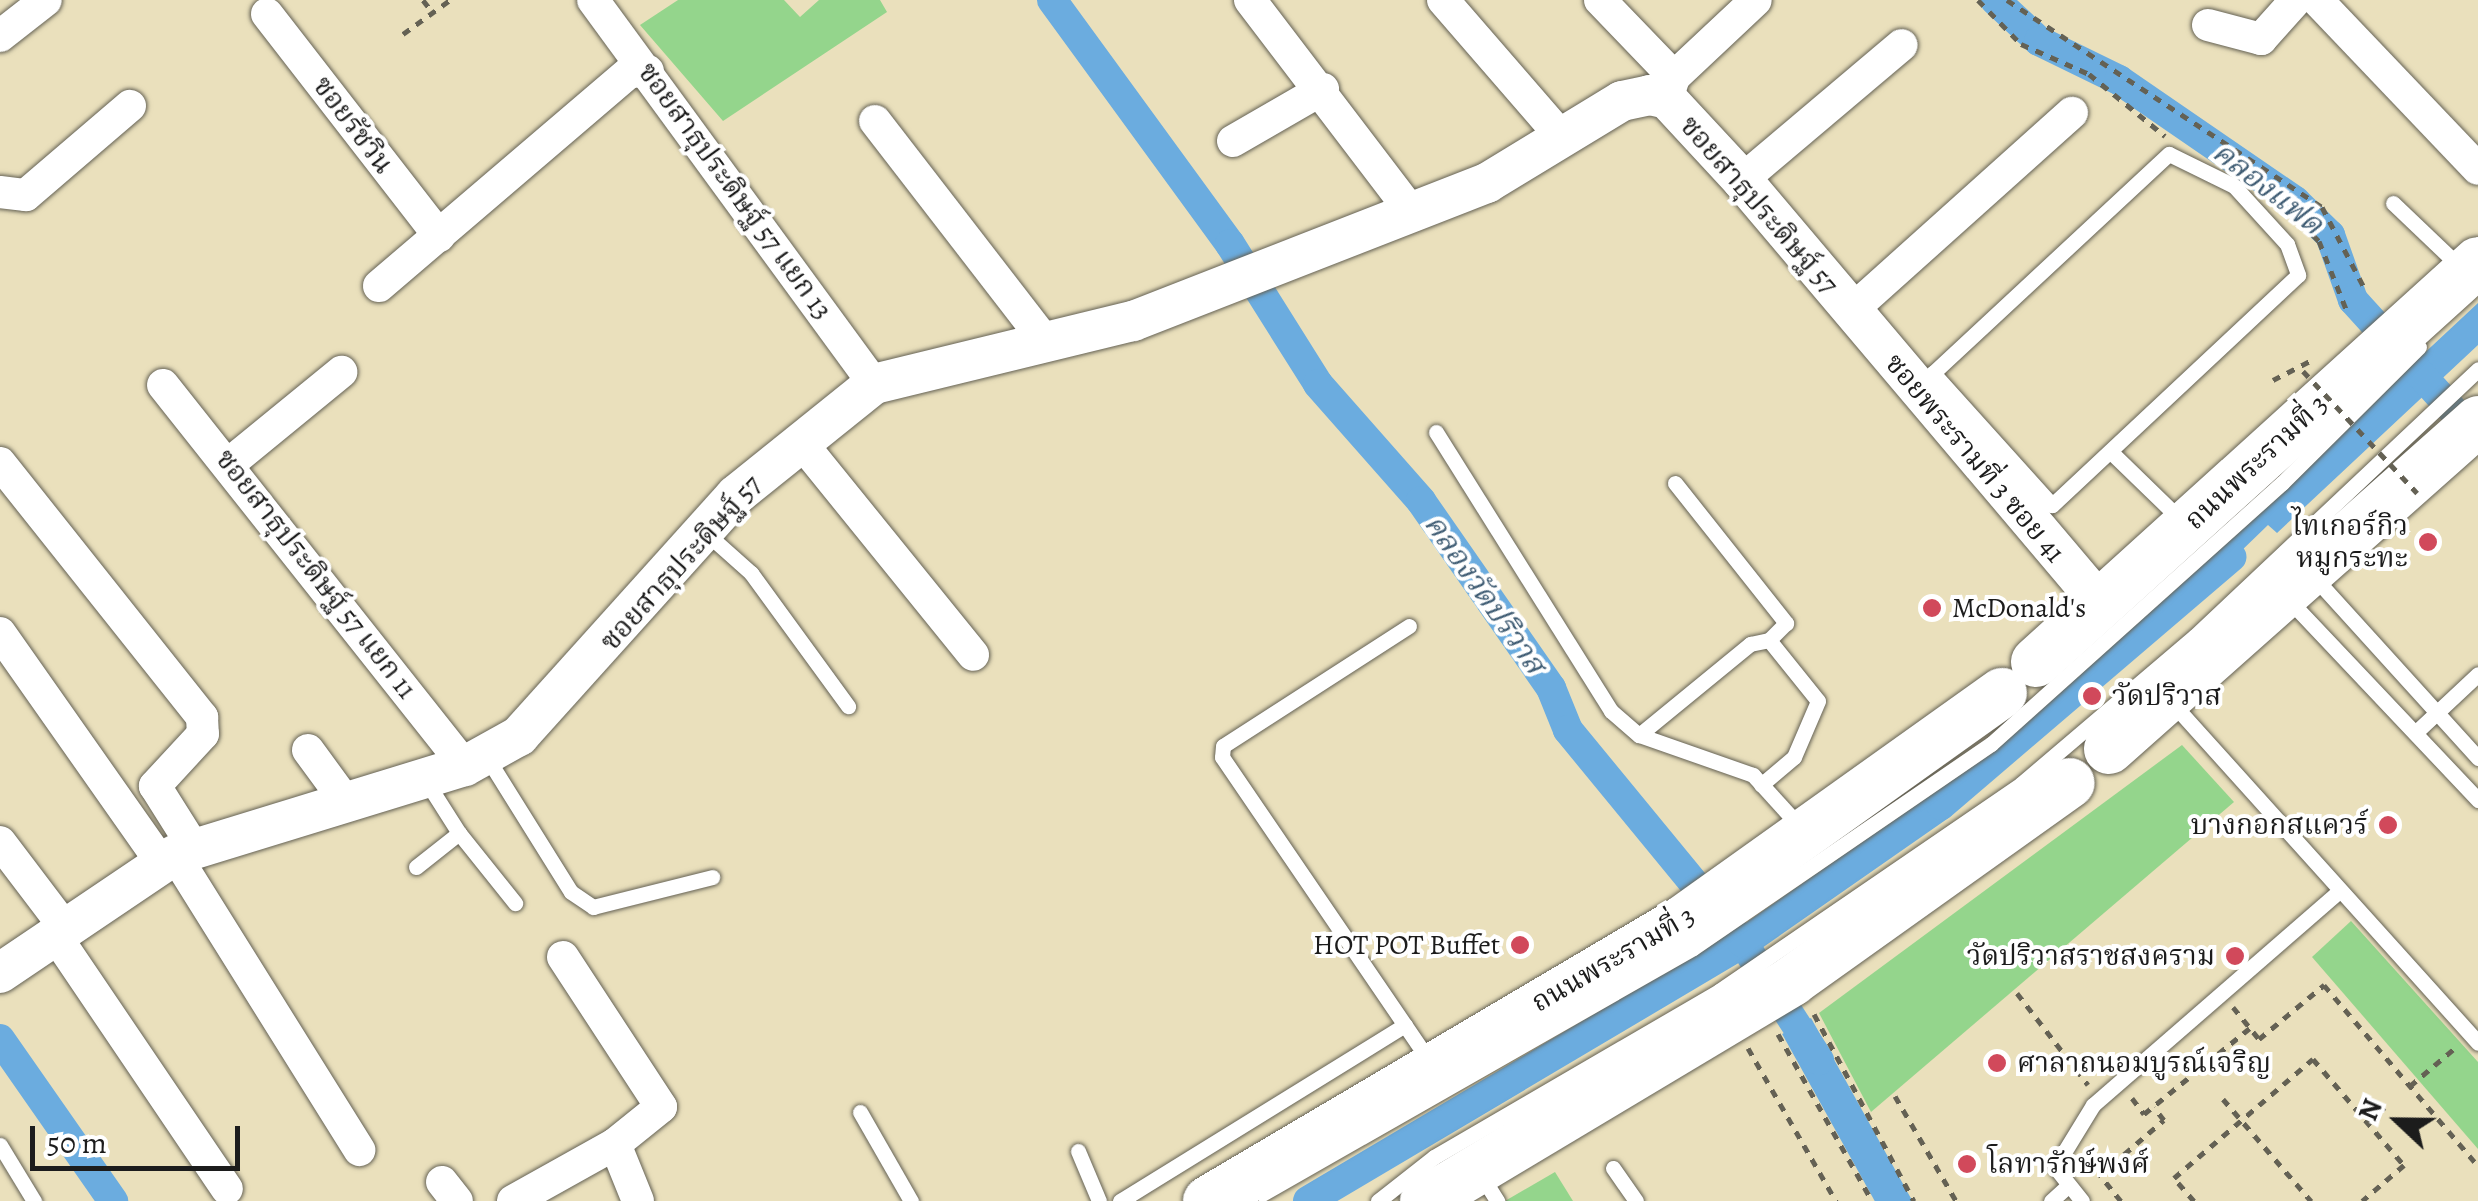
<!DOCTYPE html>
<html>
<head>
<meta charset="utf-8">
<style>
	body { margin:0 }
	#map { position:relative; width:2478px; height:1201px; overflow:hidden; background:#eae0bc; font-family:Alegreya,"Noto Serif Thai",serif }
	div>[style] { position:absolute }
	.green>* { inset:0; background:#94d58c }
	.water>* { inset:0; background:#6bacdf; transform-origin:0 0 }
	.canal>* { height:30px; margin:-15px; padding:0 15px; transform-origin:15px; border-radius:15px; background:#6bacdf }
	.path>* { height:5px; margin-top:-2.5px; transform-origin:0; background:repeating-linear-gradient(90deg,#646154 0 8px,transparent 0 16px) }
	.roads { filter:drop-shadow(0 0 2px #646154) drop-shadow(0 0 2px #646154) }
	.service>* { height:15px; margin:-7.5px; padding:0 7.5px; transform-origin:7.5px; border-radius:7.5px; background:#fff }
	.minor>* { height:32px; margin:-16px; padding:0 16px; transform-origin:16px; border-radius:16px; background:#fff }
	.tertiary>* { height:40px; margin:-20px; padding:0 20px; transform-origin:20px; border-radius:20px; background:#fff }
	.primary>* { height:50px; margin:-25px; padding:0 25px; transform-origin:25px; border-radius:25px; background:#fff }
	.path-bridge>* { height:5px; margin-top:-2.5px; transform-origin:0; background:repeating-linear-gradient(90deg,#646154 0 8px,transparent 0 16px) }
	.dots>* { width:28px; height:28px; translate:-50% -50%; box-sizing:border-box; border:5px solid #fff; border-radius:50% }
	span { translate:-50% -50%; white-space:nowrap; text-align:center; line-height:1.15; -webkit-text-stroke:8px #fff; paint-order:stroke }
	.street-label { font-size:28px; color:#1c1c1c }
	.poi-label { font-size:28px; color:#1c1c1c }
	.right { translate:-100% -50%; text-align:right }
	.left { translate:0 -50%; text-align:left }
	.water-label { font-size:30px; color:#405d74; font-style:italic }
	.north { position:absolute; left:2348px; top:1071px; width:100px; height:100px; -webkit-text-stroke:8px #fff; paint-order:stroke; rotate:292deg; font-size:28px; font-weight:700; line-height:40px; text-align:center; color:#1c1c1c }
	.north::after { content:''; display:block; margin:auto; width:35px; height:45px; background:#1c1c1c; clip-path:polygon(50% 0,100% 100%,50% 72%,0 100%) }
	.scale { position:absolute; left:30px; top:1126px; width:210px; height:45px; box-sizing:border-box; border:5px solid #1c1c1c; border-top:0; padding-left:12px; font-size:30px; line-height:35px; white-space:nowrap; color:#1c1c1c; -webkit-text-stroke:8px #fff; paint-order:stroke }
</style>
</head>
<body>
<div id="map">
	<div class="green">
		<div style="clip-path:polygon(678px 0,784px 0,800px 17px,819px 0,880px 0,887px 12px,723px 121px,640px 25px)"></div>
		<div style="clip-path:polygon(2182px 745px,2234px 802px,1871px 1112px,1819px 1013px)"></div>
		<div style="clip-path:polygon(2351px 921px,2478px 1062px,2478px 1149px,2312px 957px)"></div>
		<div style="clip-path:polygon(1555px 1172px,1573px 1201px,1505px 1201px)"></div>
	</div>
	<div class="water">
		<div style="clip-path:polygon(2478px 303px,2478px 345px,2277px 533px,2268px 525px,2206px 585px,2192px 570px)"></div>
		<div style="left:1811px;top:1018px;width:209px;height:33px;rotate:61deg"></div>
	</div>
	<div class="canal">
		<div style="left:1052px;top:0;width:302px;rotate:53.9deg"></div>
		<div style="left:1230px;top:244px;width:165px;rotate:57.8deg"></div>
		<div style="left:1318px;top:384px;width:156px;rotate:48.6deg"></div>
		<div style="left:1421px;top:501px;width:228px;rotate:55.2deg"></div>
		<div style="left:1551px;top:688px;width:45px;rotate:68deg"></div>
		<div style="left:1568px;top:730px;width:276px;rotate:50.6deg"></div>
		<div style="left:1743px;top:943px;width:140px;rotate:57deg"></div>
		<div style="left:1995px;top:0;width:60px;rotate:43deg"></div>
		<div style="left:2039px;top:41px;width:89px;rotate:26deg"></div>
		<div style="left:2119px;top:80px;width:214px;rotate:34.5deg"></div>
		<div style="left:2295px;top:201px;width:49px;rotate:44.2deg"></div>
		<div style="left:2330px;top:235px;width:69px;rotate:70.5deg"></div>
		<div style="left:2353px;top:300px;width:186px;rotate:47.8deg"></div>
		<div style="left:0;top:1039px;width:198px;rotate:55.1deg"></div>
		<div style="left:1308px;top:1201px;width:506px;rotate:-30.67deg"></div>
		<div style="left:1743px;top:943px;width:241px;rotate:-34.9deg"></div>
		<div style="left:1941px;top:805px;width:382px;rotate:-40.5deg"></div>
	</div>
	<div class="path">
		<div style="left:423px;top:0;width:16px;rotate:52deg"></div>
		<div style="left:1978px;top:0;width:62px;rotate:45.7deg"></div>
		<div style="left:2021px;top:44px;width:74px;rotate:23.8deg"></div>
		<div style="left:2089px;top:74px;width:98px;rotate:39.2deg"></div>
		<div style="left:2007px;top:0;width:377px;rotate:33.3deg"></div>
		<div style="left:2322px;top:207px;width:95px;rotate:62.4deg"></div>
		<div style="left:403px;top:34px;width:58px;rotate:-35.9deg"></div>
		<div style="left:2268px;top:189px;width:73px;rotate:45.6deg"></div>
		<div style="left:2319px;top:241px;width:73px;rotate:68.3deg"></div>
		<div style="left:2273px;top:380px;width:42px;rotate:-27.2deg"></div>
		<div style="left:2017px;top:993px;width:116px;rotate:52.3deg"></div>
		<div style="left:2233px;top:1007px;width:41px;rotate:50.9deg"></div>
		<div style="left:2259px;top:1039px;width:85px;rotate:-39.7deg"></div>
		<div style="left:2324px;top:985px;width:238px;rotate:49.6deg"></div>
		<div style="left:1814px;top:1014px;width:212px;rotate:61.9deg"></div>
		<div style="left:1778px;top:1034px;width:192px;rotate:60.6deg"></div>
		<div style="left:1748px;top:1048px;width:177px;rotate:60.1deg"></div>
		<div style="left:2410px;top:1086px;width:59px;rotate:-40.2deg"></div>
		<div style="left:1895px;top:1096px;width:121px;rotate:59.8deg"></div>
		<div style="left:2132px;top:1098px;width:20px;rotate:53deg"></div>
		<div style="left:2144px;top:1114px;width:136px;rotate:-39.1deg"></div>
		<div style="left:2223px;top:1099px;width:135px;rotate:49.2deg"></div>
		<div style="left:2367px;top:1122px;width:23px;rotate:-40deg"></div>
		<div style="left:2121px;top:1201px;width:33px;rotate:-129deg"></div>
		<div style="left:2100px;top:1175px;width:84px;rotate:-40.7deg"></div>
		<div style="left:2164px;top:1120px;width:16px;rotate:-128deg"></div>
		<div style="left:2194px;top:1201px;width:30px;rotate:-131deg"></div>
		<div style="left:2174px;top:1178px;width:183px;rotate:-40.6deg"></div>
		<div style="left:2313px;top:1059px;width:140px;rotate:49.4deg"></div>
		<div style="left:2404px;top:1165px;width:55px;rotate:139.4deg"></div>
	</div>
	<div class="roads">
		<div class="service">
			<div style="left:2169px;top:154px;width:72px;rotate:26.2deg"></div>
			<div style="left:2234px;top:186px;width:79px;rotate:47.6deg"></div>
			<div style="left:2287px;top:244px;width:33px;rotate:70deg"></div>
			<div style="left:2298px;top:275px;width:337px;rotate:136.9deg"></div>
			<div style="left:2052px;top:505px;width:178px;rotate:-132deg"></div>
			<div style="left:1933px;top:373px;width:322px;rotate:-42.9deg"></div>
			<div style="left:2393px;top:203px;width:97px;rotate:43.7deg"></div>
			<div style="left:1436px;top:432px;width:329px;rotate:57.9deg"></div>
			<div style="left:1611px;top:711px;width:37px;rotate:41deg"></div>
			<div style="left:1639px;top:735px;width:121px;rotate:19.3deg"></div>
			<div style="left:1753px;top:775px;width:72px;rotate:47.8deg"></div>
			<div style="left:2114px;top:455px;width:92px;rotate:44.1deg"></div>
			<div style="left:1675px;top:483px;width:179px;rotate:51.6deg"></div>
			<div style="left:1786px;top:623px;width:24px;rotate:135deg"></div>
			<div style="left:705px;top:532px;width:62px;rotate:41.7deg"></div>
			<div style="left:751px;top:573px;width:165px;rotate:53.9deg"></div>
			<div style="left:2313px;top:576px;width:246px;rotate:47.8deg"></div>
			<div style="left:2288px;top:599px;width:277px;rotate:46.6deg"></div>
			<div style="left:1409px;top:626px;width:221px;rotate:147.2deg"></div>
			<div style="left:1223px;top:746px;width:11px;rotate:95deg"></div>
			<div style="left:1222px;top:757px;width:367px;rotate:55.7deg"></div>
			<div style="left:2173px;top:704px;width:456px;rotate:48deg"></div>
			<div style="left:2415px;top:733px;width:86px;rotate:-43.1deg"></div>
			<div style="left:1639px;top:735px;width:144px;rotate:-39.3deg"></div>
			<div style="left:1750px;top:644px;width:19px;rotate:-12deg"></div>
			<div style="left:1769px;top:640px;width:78px;rotate:51.2deg"></div>
			<div style="left:1818px;top:701px;width:61px;rotate:113.2deg"></div>
			<div style="left:1794px;top:757px;width:43px;rotate:139.7deg"></div>
			<div style="left:486px;top:756px;width:160px;rotate:58deg"></div>
			<div style="left:571px;top:892px;width:27px;rotate:34deg"></div>
			<div style="left:593px;top:907px;width:123px;rotate:-14.1deg"></div>
			<div style="left:459px;top:833px;width:90px;rotate:51.3deg"></div>
			<div style="left:416px;top:867px;width:55px;rotate:-38.3deg"></div>
			<div style="left:459px;top:833px;width:62px;rotate:-122.4deg"></div>
			<div style="left:860px;top:1112px;width:103px;rotate:60.2deg"></div>
			<div style="left:0;top:1145px;width:66px;rotate:58.7deg"></div>
			<div style="left:1078px;top:1151px;width:54px;rotate:67.2deg"></div>
			<div style="left:1613px;top:1168px;width:40px;rotate:55.1deg"></div>
			<div style="left:1481px;top:1175px;width:31px;rotate:58deg"></div>
			<div style="left:1262px;top:1194px;width:496px;rotate:-29.7deg"></div>
			<div style="left:1693px;top:948px;width:361px;rotate:-34.4deg"></div>
			<div style="left:1991px;top:744px;width:391px;rotate:-41.9deg"></div>
			<div style="left:2282px;top:483px;width:193px;rotate:-44.8deg"></div>
			<div style="left:1120px;top:1201px;width:335px;rotate:-31.7deg"></div>
			<div style="left:1378px;top:1201px;width:71px;rotate:-38.2deg"></div>
			<div style="left:1434px;top:1157px;width:330px;rotate:-30.2deg"></div>
			<div style="left:1719px;top:991px;width:366px;rotate:-34.4deg"></div>
			<div style="left:2021px;top:784px;width:228px;rotate:-40.4deg"></div>
			<div style="left:2195px;top:636px;width:389px;rotate:-43.3deg"></div>
			<div style="left:2051px;top:1201px;width:24px;rotate:-42deg"></div>
			<div style="left:2082px;top:1201px;width:43px;rotate:-128.5deg"></div>
			<div style="left:2055px;top:1167px;width:73px;rotate:-58.5deg"></div>
			<div style="left:2093px;top:1105px;width:327px;rotate:-41deg"></div>
		</div>
		<div class="minor">
			<div style="left:593px;top:0;width:476px;rotate:53.8deg"></div>
			<div style="left:1250px;top:0;width:264px;rotate:52.7deg"></div>
			<div style="left:1443px;top:0;width:179px;rotate:49.1deg"></div>
			<div style="left:1600px;top:0;width:107px;rotate:46.1deg"></div>
			<div style="left:2317px;top:0;width:233px;rotate:46.4deg"></div>
			<div style="left:267px;top:14px;width:281px;rotate:52.2deg"></div>
			<div style="left:2208px;top:25px;width:55px;rotate:14.8deg"></div>
			<div style="left:2261px;top:39px;width:52px;rotate:-48.1deg"></div>
			<div style="left:0;top:36px;width:58px;rotate:-38deg"></div>
			<div style="left:1667px;top:99px;width:23px;rotate:-72deg"></div>
			<div style="left:1674px;top:77px;width:112px;rotate:-43.2deg"></div>
			<div style="left:875px;top:121px;width:279px;rotate:52.3deg"></div>
			<div style="left:1233px;top:141px;width:104px;rotate:-30deg"></div>
			<div style="left:1742px;top:180px;width:209px;rotate:-40.2deg"></div>
			<div style="left:0;top:192px;width:26px;rotate:7deg"></div>
			<div style="left:26px;top:195px;width:137px;rotate:-40.6deg"></div>
			<div style="left:379px;top:286px;width:330px;rotate:-40.5deg"></div>
			<div style="left:630px;top:72px;width:18px;rotate:-3deg"></div>
			<div style="left:1851px;top:311px;width:297px;rotate:-41.9deg"></div>
			<div style="left:163px;top:385px;width:486px;rotate:51.6deg"></div>
			<div style="left:800px;top:441px;width:275px;rotate:51deg"></div>
			<div style="left:0;top:463px;width:325px;rotate:51.5deg"></div>
			<div style="left:202px;top:717px;width:17px;rotate:87deg"></div>
			<div style="left:203px;top:734px;width:71px;rotate:132.7deg"></div>
			<div style="left:155px;top:786px;width:73px;rotate:57.8deg"></div>
			<div style="left:230px;top:463px;width:144px;rotate:-39.3deg"></div>
			<div style="left:0;top:633px;width:280px;rotate:54.9deg"></div>
			<div style="left:308px;top:750px;width:64px;rotate:53.8deg"></div>
			<div style="left:0;top:842px;width:104px;rotate:52.8deg"></div>
			<div style="left:175px;top:855px;width:348px;rotate:58deg"></div>
			<div style="left:53px;top:932px;width:310px;rotate:55.9deg"></div>
			<div style="left:563px;top:957px;width:179px;rotate:56.8deg"></div>
			<div style="left:661px;top:1107px;width:59px;rotate:141.2deg"></div>
			<div style="left:615px;top:1144px;width:61px;rotate:68deg"></div>
			<div style="left:442px;top:1182px;width:24px;rotate:52deg"></div>
			<div style="left:513px;top:1201px;width:117px;rotate:-29.2deg"></div>
		</div>
		<div class="tertiary">
			<div style="left:0;top:973px;width:211px;rotate:-34deg"></div>
			<div style="left:175px;top:855px;width:303px;rotate:-17.1deg"></div>
			<div style="left:465px;top:766px;width:62px;rotate:-29.1deg"></div>
			<div style="left:519px;top:736px;width:324px;rotate:-48deg"></div>
			<div style="left:736px;top:495px;width:177px;rotate:-38.8deg"></div>
			<div style="left:874px;top:384px;width:267px;rotate:-13.7deg"></div>
			<div style="left:1133px;top:321px;width:380px;rotate:-21.3deg"></div>
			<div style="left:1487px;top:183px;width:158px;rotate:-31.3deg"></div>
			<div style="left:1622px;top:101px;width:29px;rotate:-12deg"></div>
			<div style="left:1650px;top:95px;width:17px;rotate:13deg"></div>
			<div style="left:1667px;top:99px;width:110px;rotate:47.2deg"></div>
			<div style="left:1742px;top:180px;width:554px;rotate:49.76deg"></div>
		</div>
		<div class="primary">
			<div style="left:2036px;top:662px;width:596px;rotate:-42.14deg"></div>
			<div style="left:2109px;top:749px;width:494px;rotate:-41.6deg"></div>
			<div style="left:1208px;top:1201px;width:551px;rotate:-30.57deg"></div>
			<div style="left:1682px;top:921px;width:393px;rotate:-35.5deg"></div>
			<div style="left:1425px;top:1201px;width:428px;rotate:-30.9deg"></div>
			<div style="left:1792px;top:981px;width:341px;rotate:-35.5deg"></div>
		</div>
	</div>
	<div class="path-bridge">
		<div style="left:2303px;top:371px;width:167px;rotate:46.9deg"></div>
	</div>
	<div class="dots">
		<div style="left:2428px;top:542px;background:#d1495b"></div>
		<div style="left:1932px;top:608px;background:#d1495b"></div>
		<div style="left:2092px;top:696px;background:#d1495b"></div>
		<div style="left:2388px;top:825px;background:#d1495b"></div>
		<div style="left:1520px;top:945px;background:#d1495b"></div>
		<div style="left:2235px;top:956px;background:#d1495b"></div>
		<div style="left:1997px;top:1063px;background:#d1495b"></div>
		<div style="left:1967px;top:1164px;background:#d1495b"></div>
	</div>
	<div class="street-label">
		<span style="left:353px;top:125px;rotate:53deg">ซอยรัชวิน</span>
		<span style="left:735px;top:191px;rotate:54deg">ซอยสาธุประดิษฐ์ 57 แยก 13</span>
		<span style="left:1759px;top:205px;rotate:49deg">ซอยสาธุประดิษฐ์ 57</span>
		<span style="left:1975px;top:458px;rotate:50deg">ซอยพระรามที่ 3 ซอย 41</span>
		<span style="left:2256px;top:462px;rotate:-43deg">ถนนพระรามที่ 3</span>
		<span style="left:681px;top:563px;rotate:-48deg">ซอยสาธุประดิษฐ์ 57</span>
		<span style="left:316px;top:574px;rotate:52deg">ซอยสาธุประดิษฐ์ 57 แยก 11</span>
		<span style="left:1613px;top:959px;rotate:-30deg">ถนนพระรามที่ 3</span>
	</div>
	<div class="poi-label">
		<span class="right" style="left:2408px;top:542px">ไทเกอร์กิว<br>หมูกระทะ</span>
		<span class="left" style="left:1952px;top:608px">McDonald's</span>
		<span class="left" style="left:2112px;top:696px">วัดปริวาส</span>
		<span class="right" style="left:2368px;top:825px">บางกอกสแควร์</span>
		<span class="right" style="left:1500px;top:945px">HOT POT Buffet</span>
		<span class="right" style="left:2215px;top:956px">วัดปริวาสราชสงคราม</span>
		<span class="left" style="left:2017px;top:1063px">ศาลาถนอมบูรณ์เจริญ</span>
		<span class="left" style="left:1987px;top:1164px">โลทารักษ์พงศ์</span>
	</div>
	<div class="water-label">
		<span style="left:2268px;top:188px;rotate:38deg">คลองแฟด</span>
		<span style="left:1485px;top:594px;rotate:55deg">คลองวัดปริวาส</span>
	</div>
	<div class="north">N</div>
	<div class="scale">50 m</div>
</div>
</body>
</html>
